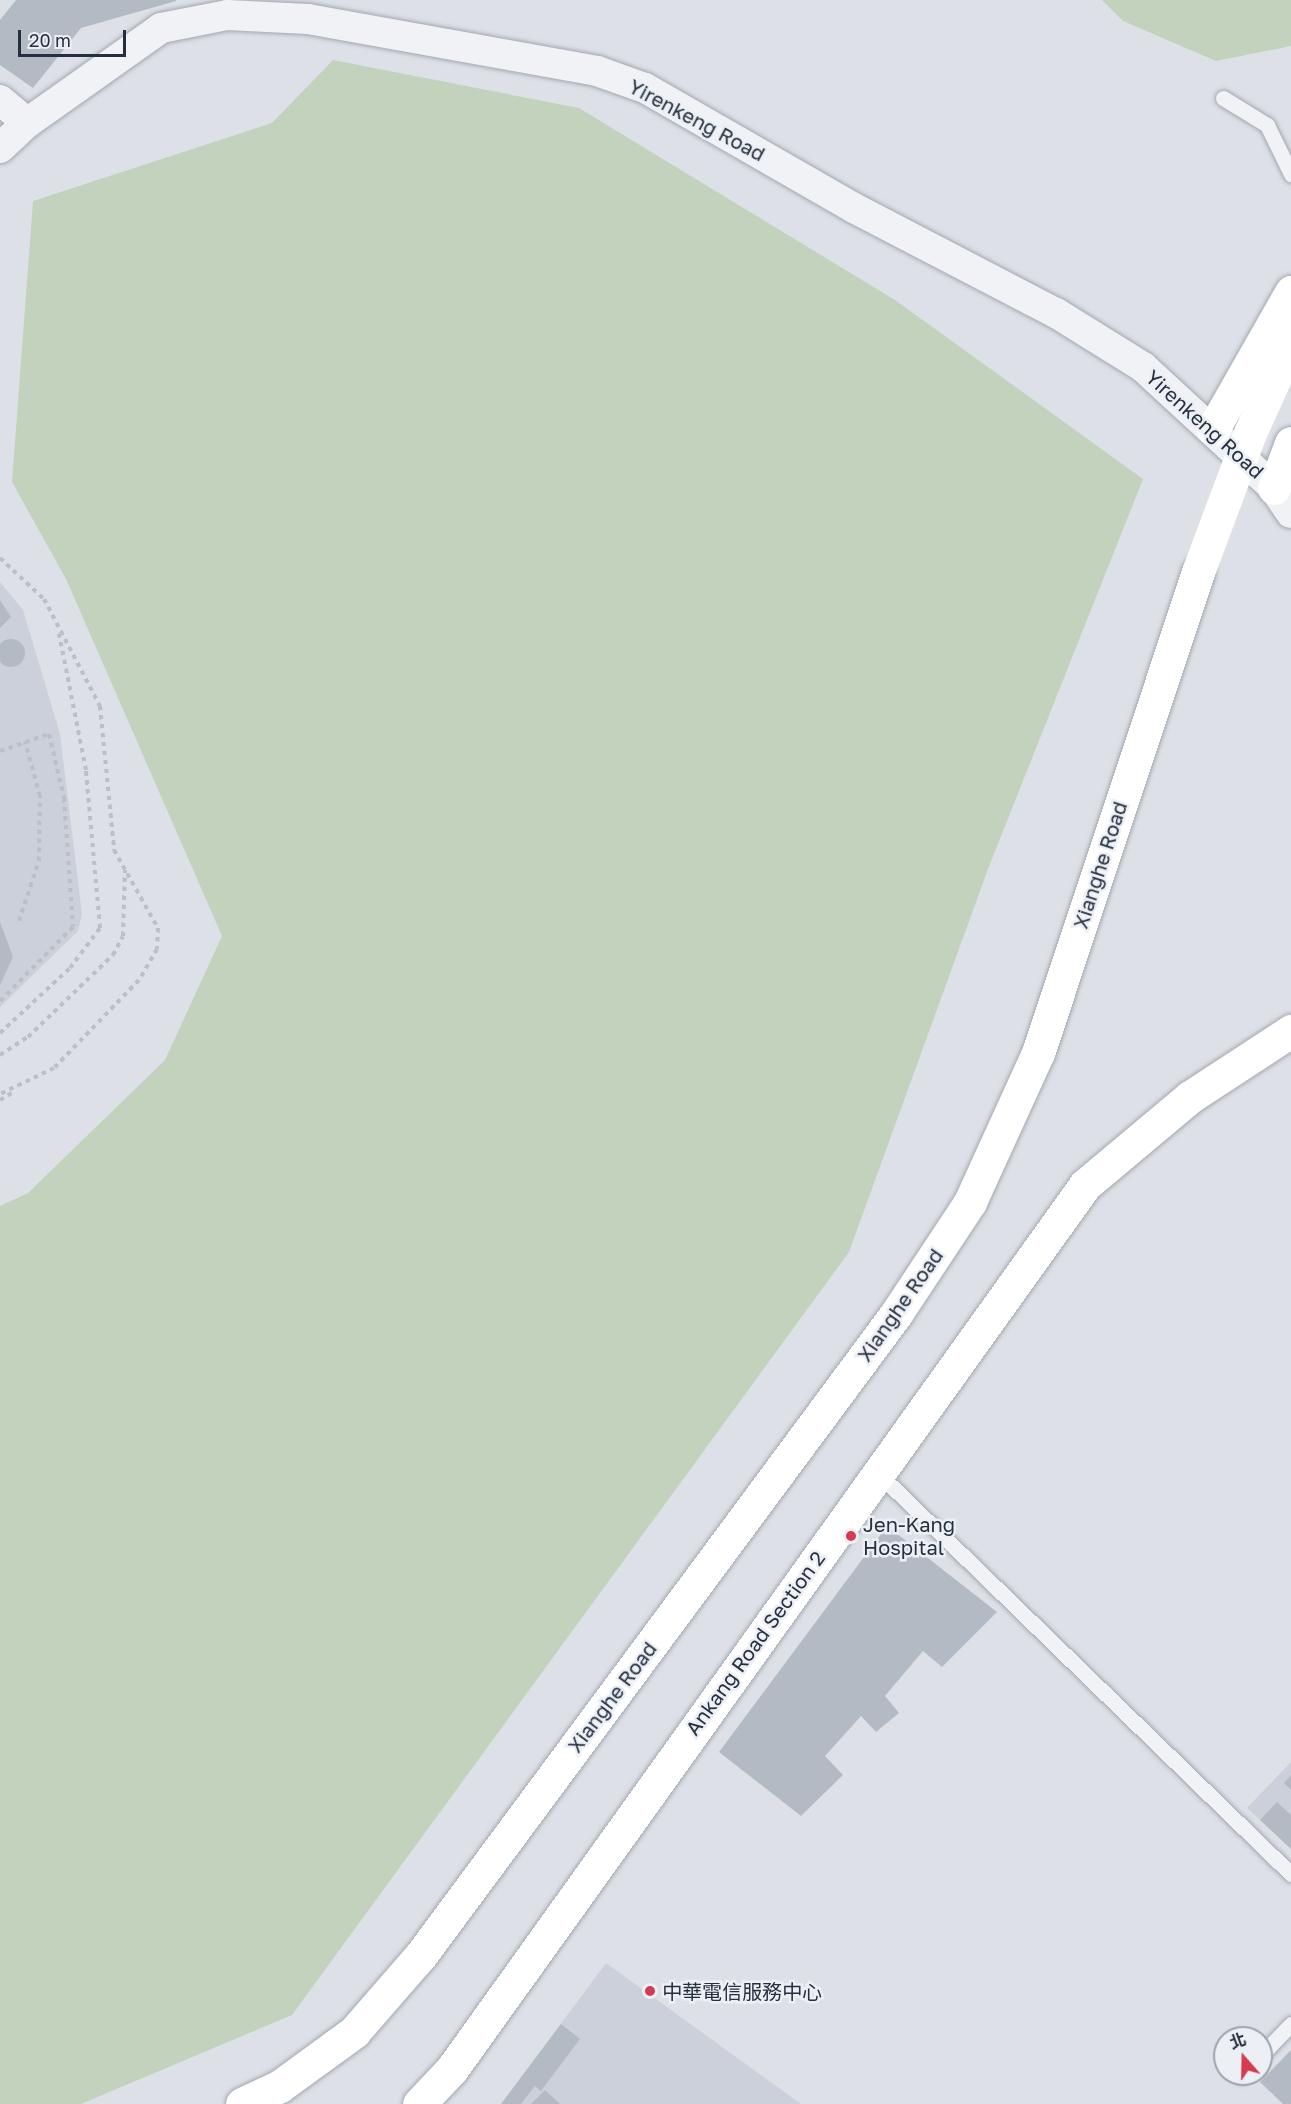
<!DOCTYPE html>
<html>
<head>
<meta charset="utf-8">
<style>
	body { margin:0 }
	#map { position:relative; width:1291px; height:2104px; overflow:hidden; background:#dde1e7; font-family:"Golos Text","Noto Sans TC",sans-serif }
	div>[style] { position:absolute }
	.built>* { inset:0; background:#cbd0da }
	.green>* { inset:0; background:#c3d2bd }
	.building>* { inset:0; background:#b4bac4 }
	.round { border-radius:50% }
	.path>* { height:4px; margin-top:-2px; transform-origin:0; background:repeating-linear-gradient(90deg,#bbbfc6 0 4.5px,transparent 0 9px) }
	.roads { filter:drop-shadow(0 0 2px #a2a8b1) drop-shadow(0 0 2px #a2a8b1) }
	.service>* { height:15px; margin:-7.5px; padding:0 7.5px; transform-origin:7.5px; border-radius:7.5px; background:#f0f2f6 }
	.minor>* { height:30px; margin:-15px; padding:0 15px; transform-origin:15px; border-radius:15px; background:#f0f2f6 }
	.secondary>* { height:33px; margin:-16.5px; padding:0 16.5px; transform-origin:16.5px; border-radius:16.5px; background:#fff }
	.secondary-bridge>* { height:33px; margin:-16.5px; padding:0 16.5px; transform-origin:16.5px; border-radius:16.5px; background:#fff }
	.dots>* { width:16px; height:16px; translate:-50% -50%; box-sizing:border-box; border:3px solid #ecf0f5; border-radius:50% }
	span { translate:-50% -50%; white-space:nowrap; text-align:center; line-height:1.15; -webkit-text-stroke:5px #ecf0f5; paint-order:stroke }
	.street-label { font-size:20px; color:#262f3f }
	.poi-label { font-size:20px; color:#262f3f }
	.left { translate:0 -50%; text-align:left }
	.north { position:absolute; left:1213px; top:2026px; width:60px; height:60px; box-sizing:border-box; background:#ecf0f5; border:2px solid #9da3ac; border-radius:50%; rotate:340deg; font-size:16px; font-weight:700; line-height:24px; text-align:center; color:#262f3f }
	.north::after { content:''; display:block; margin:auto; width:21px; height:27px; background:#d43b52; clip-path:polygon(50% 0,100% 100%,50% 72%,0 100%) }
	.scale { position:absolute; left:18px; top:30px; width:108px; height:27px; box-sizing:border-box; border:3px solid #262f3f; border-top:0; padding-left:8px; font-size:18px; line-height:21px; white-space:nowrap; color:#262f3f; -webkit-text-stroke:4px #ecf0f5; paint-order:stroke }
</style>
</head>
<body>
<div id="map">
	<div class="built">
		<div style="clip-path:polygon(0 582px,23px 610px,60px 734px,82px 914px,78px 931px,0 1007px)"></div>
		<div style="clip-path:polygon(1291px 1762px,1291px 1849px,1247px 1808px)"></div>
		<div style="clip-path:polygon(606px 1963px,801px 2104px,501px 2104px)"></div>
	</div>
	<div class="green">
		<div style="clip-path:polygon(1102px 0,1291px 0,1291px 46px,1216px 61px,1123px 21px)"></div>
		<div style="clip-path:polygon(333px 60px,579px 108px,895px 300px,1143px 479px,988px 869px,849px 1252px,292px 2015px,81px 2104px,0 2104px,0 1206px,28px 1193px,165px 1060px,222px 936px,66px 579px,12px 482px,33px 201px,272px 123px)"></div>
	</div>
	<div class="building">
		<div style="clip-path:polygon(16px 0,176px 0,176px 1px,81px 28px,33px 88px,0 65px,0 20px)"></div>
		<div style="clip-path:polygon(0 600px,11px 617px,0 628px)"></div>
		<div class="round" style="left:-3px;top:639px;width:28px;height:28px"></div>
		<div style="clip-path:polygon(0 922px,13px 957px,0 985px)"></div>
		<div style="clip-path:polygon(887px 1526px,997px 1612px,942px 1667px,923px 1651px,885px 1696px,899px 1713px,876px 1732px,861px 1716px,825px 1756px,843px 1775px,801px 1816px,719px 1752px)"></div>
		<div style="clip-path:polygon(1291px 1775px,1291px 1790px,1284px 1783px)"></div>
		<div style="clip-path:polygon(1277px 1802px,1291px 1815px,1291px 1849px,1260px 1820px)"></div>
		<div style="clip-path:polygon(561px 2024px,580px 2039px,541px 2091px,535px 2086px,521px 2104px,501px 2104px)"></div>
		<div style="clip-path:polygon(1291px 2050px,1291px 2104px,1283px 2104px,1260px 2082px)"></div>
		<div style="clip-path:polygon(545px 2090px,560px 2104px,531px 2104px)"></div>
	</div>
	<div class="path">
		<div style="left:0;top:558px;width:60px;rotate:43deg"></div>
		<div style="left:44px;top:599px;width:121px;rotate:62.4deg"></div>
		<div style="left:100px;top:706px;width:145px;rotate:84.4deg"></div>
		<div style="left:114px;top:850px;width:90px;rotate:60.6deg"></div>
		<div style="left:158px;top:928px;width:21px;rotate:93deg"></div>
		<div style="left:157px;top:949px;width:36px;rotate:120deg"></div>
		<div style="left:139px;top:980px;width:122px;rotate:134deg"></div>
		<div style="left:54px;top:1068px;width:60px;rotate:154.3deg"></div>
		<div style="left:0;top:751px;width:52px;rotate:-19.1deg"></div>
		<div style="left:49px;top:734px;width:66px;rotate:76.8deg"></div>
		<div style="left:64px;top:798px;width:129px;rotate:86deg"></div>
		<div style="left:73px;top:927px;width:104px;rotate:134.6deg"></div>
		<div style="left:19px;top:921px;width:63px;rotate:-71.6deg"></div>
		<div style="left:39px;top:861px;width:65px;rotate:-89.1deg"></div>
		<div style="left:40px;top:796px;width:56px;rotate:-105.5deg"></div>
		<div style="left:0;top:1033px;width:96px;rotate:-42.9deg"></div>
		<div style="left:70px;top:968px;width:50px;rotate:-53.1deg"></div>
		<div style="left:100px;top:928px;width:159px;rotate:-95.1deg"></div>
		<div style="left:86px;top:770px;width:139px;rotate:-101.2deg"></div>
		<div style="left:0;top:1055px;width:33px;rotate:-33deg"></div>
		<div style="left:28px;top:1037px;width:118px;rotate:-44deg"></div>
		<div style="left:113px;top:955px;width:21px;rotate:-62deg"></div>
		<div style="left:123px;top:936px;width:66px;rotate:-88.3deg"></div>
		<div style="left:0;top:1100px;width:17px;rotate:-31deg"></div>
	</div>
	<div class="roads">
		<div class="service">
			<div style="left:1223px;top:98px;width:52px;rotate:31.5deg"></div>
			<div style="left:1267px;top:125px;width:55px;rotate:63.9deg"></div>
			<div style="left:878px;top:1473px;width:576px;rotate:44.16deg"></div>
			<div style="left:1261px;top:2055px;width:43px;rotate:-45.9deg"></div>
			<div style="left:1241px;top:2075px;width:2px;rotate:-27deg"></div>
		</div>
		<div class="minor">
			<div style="left:0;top:100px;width:35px;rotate:40deg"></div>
			<div style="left:0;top:148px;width:37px;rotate:-43deg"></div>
			<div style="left:27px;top:123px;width:164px;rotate:-35.3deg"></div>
			<div style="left:161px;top:28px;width:67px;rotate:-11.1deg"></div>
			<div style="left:227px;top:15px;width:81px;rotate:2.8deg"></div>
			<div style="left:308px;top:19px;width:294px;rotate:10.2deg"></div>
			<div style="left:597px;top:71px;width:51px;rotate:19.5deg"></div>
			<div style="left:645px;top:88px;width:241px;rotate:29.9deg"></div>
			<div style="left:854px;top:208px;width:228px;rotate:27.5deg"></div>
			<div style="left:1056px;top:313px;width:102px;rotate:31.8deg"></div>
			<div style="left:1143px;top:367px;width:178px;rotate:42.7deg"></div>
			<div style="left:1274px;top:488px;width:30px;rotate:56deg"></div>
		</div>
		<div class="secondary">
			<div style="left:1213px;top:429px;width:158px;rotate:-60.3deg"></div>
			<div style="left:1274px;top:488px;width:48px;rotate:-69.3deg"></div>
			<div style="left:242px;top:2104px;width:42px;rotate:-25.3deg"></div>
			<div style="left:280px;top:2086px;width:92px;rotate:-36.1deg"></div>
			<div style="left:354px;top:2032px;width:102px;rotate:-49deg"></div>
			<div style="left:421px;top:1955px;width:798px;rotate:-53.46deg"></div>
			<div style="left:896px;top:1314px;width:134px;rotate:-56.5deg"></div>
			<div style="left:970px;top:1202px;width:164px;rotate:-65.5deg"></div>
			<div style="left:1038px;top:1053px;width:507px;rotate:-71.6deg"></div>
			<div style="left:419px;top:2104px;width:48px;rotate:-46.7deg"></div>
			<div style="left:452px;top:2069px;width:1087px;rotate:-54.39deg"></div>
			<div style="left:1085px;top:1185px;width:137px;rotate:-40deg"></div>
			<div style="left:1190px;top:1097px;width:121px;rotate:-33.2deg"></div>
		</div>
	</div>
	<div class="secondary-bridge">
		<div style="left:1198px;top:572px;width:148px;rotate:-69.5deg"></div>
		<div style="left:1250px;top:433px;width:100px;rotate:-65.7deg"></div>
	</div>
	<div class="dots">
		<div style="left:851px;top:1536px;background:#d43b52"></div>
		<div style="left:650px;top:1991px;background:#d43b52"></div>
	</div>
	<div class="street-label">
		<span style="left:697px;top:120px;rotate:28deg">Yirenkeng Road</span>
		<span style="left:1205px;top:424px;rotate:42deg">Yirenkeng Road</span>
		<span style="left:1100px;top:865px;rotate:-72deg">Xianghe Road</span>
		<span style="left:900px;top:1305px;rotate:-55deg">Xianghe Road</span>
		<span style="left:755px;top:1643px;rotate:-54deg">Ankang Road Section 2</span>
		<span style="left:612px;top:1697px;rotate:-53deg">Xianghe Road</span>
	</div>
	<div class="poi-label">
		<span class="left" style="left:863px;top:1536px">Jen-Kang<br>Hospital</span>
		<span class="left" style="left:662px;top:1991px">中華電信服務中心</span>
	</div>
	<div class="north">北</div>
	<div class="scale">20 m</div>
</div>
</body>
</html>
